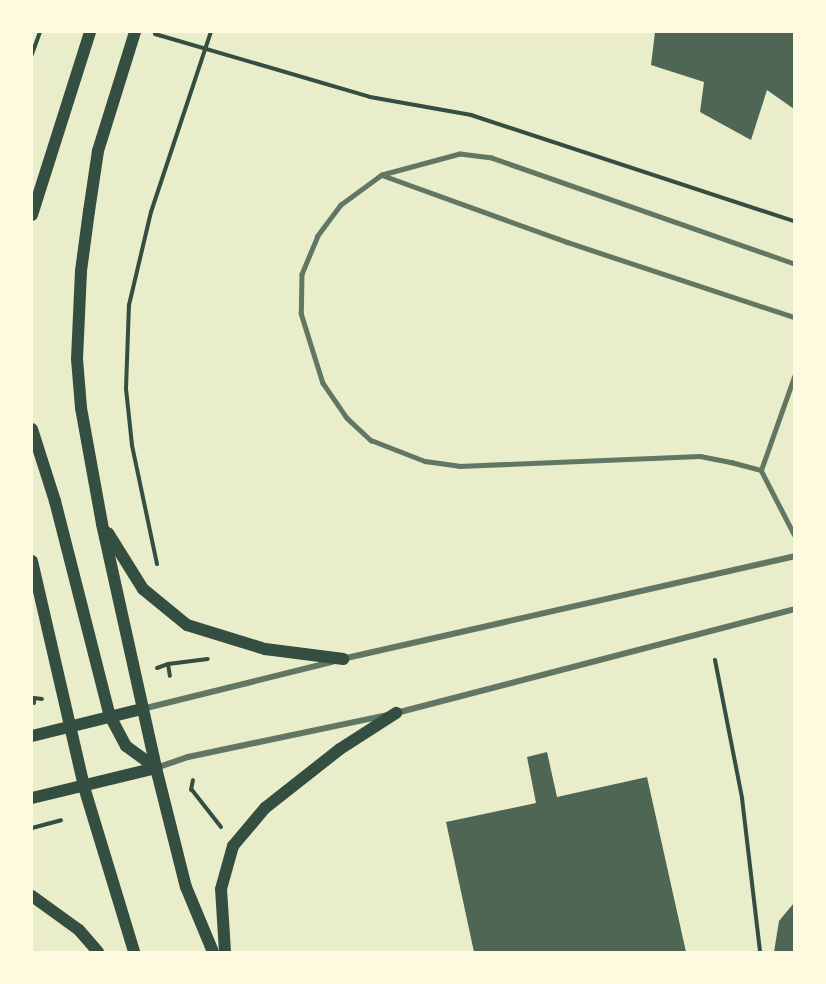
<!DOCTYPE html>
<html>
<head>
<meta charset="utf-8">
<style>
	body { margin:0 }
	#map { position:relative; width:826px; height:984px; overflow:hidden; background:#e9edc9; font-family:Poppins,sans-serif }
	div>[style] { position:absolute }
	.building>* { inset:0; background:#4f6655 }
	.path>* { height:4px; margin:-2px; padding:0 2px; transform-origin:2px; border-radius:2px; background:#344e41 }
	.service>* { height:4.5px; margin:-2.25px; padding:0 2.25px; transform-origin:2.25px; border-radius:2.25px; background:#617663 }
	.minor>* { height:6px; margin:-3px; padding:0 3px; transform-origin:3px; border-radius:3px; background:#617663 }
	.secondary>* { height:12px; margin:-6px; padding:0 6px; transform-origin:6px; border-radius:6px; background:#344e41 }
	span { translate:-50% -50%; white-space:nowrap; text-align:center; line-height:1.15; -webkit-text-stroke:6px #fefae0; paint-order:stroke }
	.frame { position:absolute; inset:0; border:33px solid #fefae0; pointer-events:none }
</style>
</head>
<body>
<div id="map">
	<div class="building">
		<div style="clip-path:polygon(655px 32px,794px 32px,794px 109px,767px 90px,751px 140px,700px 112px,704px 82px,651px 65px)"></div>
		<div style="clip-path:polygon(547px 752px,557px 797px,647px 777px,686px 952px,474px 952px,446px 822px,536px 803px,527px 757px)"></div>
		<div style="clip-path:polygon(794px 903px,794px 952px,774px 952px,779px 921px)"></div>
	</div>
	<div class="path">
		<div style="left:155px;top:34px;width:224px;rotate:16.3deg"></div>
		<div style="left:370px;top:97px;width:103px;rotate:10.1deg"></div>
		<div style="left:471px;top:115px;width:340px;rotate:18.2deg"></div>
		<div style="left:32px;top:54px;width:23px;rotate:-70deg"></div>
		<div style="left:157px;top:564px;width:122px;rotate:-101.9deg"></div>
		<div style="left:132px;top:445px;width:56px;rotate:-96.1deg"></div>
		<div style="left:126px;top:389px;width:84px;rotate:-88deg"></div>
		<div style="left:129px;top:305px;width:96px;rotate:-76.7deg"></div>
		<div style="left:151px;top:212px;width:190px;rotate:-71.6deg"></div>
		<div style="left:715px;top:660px;width:141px;rotate:78.9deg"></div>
		<div style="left:742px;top:798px;width:155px;rotate:83.3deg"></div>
		<div style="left:168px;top:664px;width:40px;rotate:-7.1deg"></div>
		<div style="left:157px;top:668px;width:12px;rotate:-20deg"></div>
		<div style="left:168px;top:664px;width:12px;rotate:81deg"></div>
		<div style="left:34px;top:703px;width:5px;rotate:-90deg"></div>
		<div style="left:34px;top:698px;width:8px;rotate:7deg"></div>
		<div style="left:191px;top:790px;width:10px;rotate:-79deg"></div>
		<div style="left:192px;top:790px;width:47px;rotate:51.9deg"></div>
		<div style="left:32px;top:828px;width:30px;rotate:-15deg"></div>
	</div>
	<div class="service">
		<div style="left:382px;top:175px;width:197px;rotate:19.9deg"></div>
		<div style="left:567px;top:242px;width:239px;rotate:18.3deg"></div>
		<div style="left:794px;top:264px;width:320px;rotate:-160.7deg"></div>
		<div style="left:492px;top:158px;width:32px;rotate:-173deg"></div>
		<div style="left:460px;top:154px;width:81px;rotate:164.9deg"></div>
		<div style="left:382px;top:175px;width:51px;rotate:143.8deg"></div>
		<div style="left:341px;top:205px;width:39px;rotate:127deg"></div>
		<div style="left:318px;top:236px;width:41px;rotate:112.8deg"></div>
		<div style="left:302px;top:274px;width:39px;rotate:91deg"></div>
		<div style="left:301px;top:313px;width:73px;rotate:72.6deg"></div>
		<div style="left:323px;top:383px;width:42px;rotate:55.6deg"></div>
		<div style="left:347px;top:418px;width:33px;rotate:43deg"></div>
		<div style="left:371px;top:440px;width:58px;rotate:21.3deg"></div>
		<div style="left:425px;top:461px;width:34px;rotate:8deg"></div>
		<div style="left:459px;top:466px;width:241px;rotate:-2.4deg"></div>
		<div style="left:700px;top:456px;width:32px;rotate:11deg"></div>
		<div style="left:731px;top:462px;width:31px;rotate:15deg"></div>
		<div style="left:761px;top:470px;width:72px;rotate:62.7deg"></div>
		<div style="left:761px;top:470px;width:99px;rotate:-70.5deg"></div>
	</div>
	<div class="minor">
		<div style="left:342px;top:659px;width:464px;rotate:-12.8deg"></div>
		<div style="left:142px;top:709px;width:196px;rotate:-13.9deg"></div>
		<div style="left:156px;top:768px;width:34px;rotate:-19deg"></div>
		<div style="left:188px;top:757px;width:213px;rotate:-11.9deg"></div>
		<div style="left:396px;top:713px;width:411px;rotate:-14.6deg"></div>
	</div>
	<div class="secondary">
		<div style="left:135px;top:32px;width:125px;rotate:107.3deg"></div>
		<div style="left:98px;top:151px;width:61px;rotate:98.5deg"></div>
		<div style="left:89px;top:211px;width:61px;rotate:97.6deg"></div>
		<div style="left:81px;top:271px;width:88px;rotate:92.6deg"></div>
		<div style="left:77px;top:359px;width:49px;rotate:85.3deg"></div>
		<div style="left:81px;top:408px;width:118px;rotate:79.7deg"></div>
		<div style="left:102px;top:524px;width:250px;rotate:77.5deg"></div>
		<div style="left:156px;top:768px;width:123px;rotate:75.9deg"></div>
		<div style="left:186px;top:887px;width:70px;rotate:67.4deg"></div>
		<div style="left:32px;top:215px;width:192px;rotate:-72.4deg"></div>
		<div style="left:32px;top:429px;width:76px;rotate:72.3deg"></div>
		<div style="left:55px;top:501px;width:222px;rotate:75.7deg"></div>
		<div style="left:110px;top:716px;width:34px;rotate:62deg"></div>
		<div style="left:126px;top:746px;width:37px;rotate:36deg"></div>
		<div style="left:108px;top:533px;width:66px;rotate:58deg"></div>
		<div style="left:143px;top:589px;width:57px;rotate:39.3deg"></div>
		<div style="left:187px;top:625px;width:82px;rotate:17.1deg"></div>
		<div style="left:265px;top:649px;width:79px;rotate:7.3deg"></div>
		<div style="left:32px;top:561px;width:232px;rotate:77deg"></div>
		<div style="left:84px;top:787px;width:172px;rotate:73.1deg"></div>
		<div style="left:32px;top:736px;width:113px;rotate:-13.8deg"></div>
		<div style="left:32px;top:798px;width:128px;rotate:-13.6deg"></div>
		<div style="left:32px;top:896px;width:58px;rotate:35.9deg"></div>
		<div style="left:79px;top:930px;width:29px;rotate:49deg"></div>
		<div style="left:225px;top:952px;width:63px;rotate:-93.6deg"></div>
		<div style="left:221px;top:889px;width:45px;rotate:-74.4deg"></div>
		<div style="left:233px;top:846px;width:50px;rotate:-49.9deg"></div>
		<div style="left:265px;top:808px;width:95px;rotate:-38.2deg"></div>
		<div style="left:340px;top:749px;width:67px;rotate:-32.7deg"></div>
	</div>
	<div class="frame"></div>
</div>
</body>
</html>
